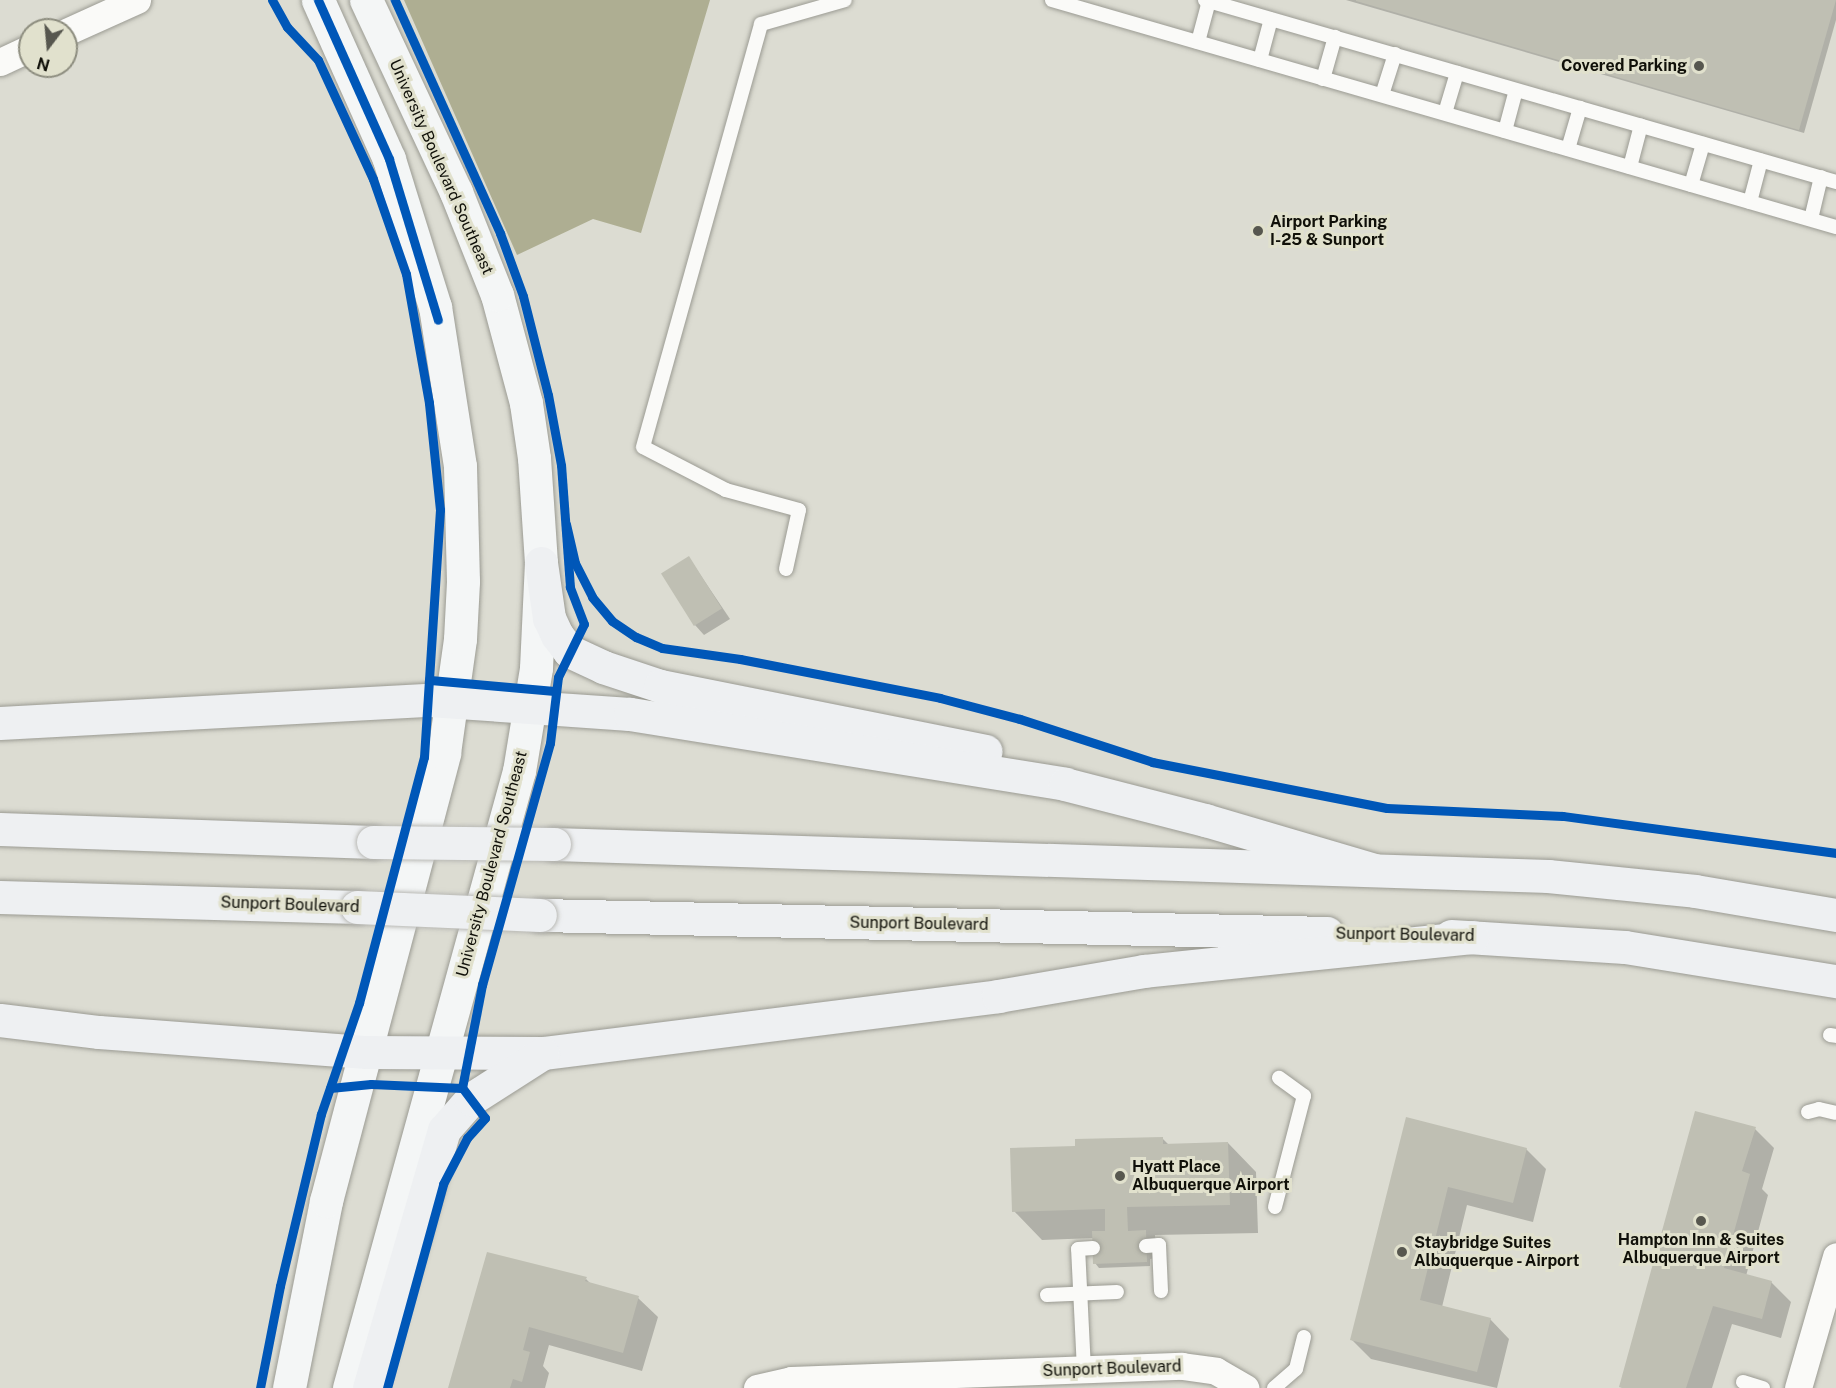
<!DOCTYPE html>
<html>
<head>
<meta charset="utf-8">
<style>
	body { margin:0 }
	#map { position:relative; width:1836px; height:1388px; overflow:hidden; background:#dcdcd2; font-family:"Public Sans",sans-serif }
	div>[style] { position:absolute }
	.water>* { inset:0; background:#aeae92 }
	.shadow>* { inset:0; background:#0003 }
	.building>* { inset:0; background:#bfbfb3; transform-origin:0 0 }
	.roads { filter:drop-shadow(0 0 2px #9b9b93) drop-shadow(0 0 2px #9b9b93) }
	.lane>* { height:14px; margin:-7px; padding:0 7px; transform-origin:7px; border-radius:7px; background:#fafaf8 }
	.street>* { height:27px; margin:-13.5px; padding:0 13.5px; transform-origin:13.5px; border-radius:13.5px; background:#fafaf8 }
	.secondary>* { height:33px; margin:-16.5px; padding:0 16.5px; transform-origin:16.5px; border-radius:16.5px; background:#f4f6f6 }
	.primary>* { height:33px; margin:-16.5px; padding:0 16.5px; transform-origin:16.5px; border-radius:16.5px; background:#eef0f2 }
	.bridges { filter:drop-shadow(0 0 2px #b9b9b5) drop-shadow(0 0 2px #b9b9b5) }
	.primary-bridge>* { height:33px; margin:-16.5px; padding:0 16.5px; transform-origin:16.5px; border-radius:16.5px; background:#eef0f2 }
	.cycleway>* { height:9px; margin:-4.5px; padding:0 4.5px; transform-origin:4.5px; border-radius:4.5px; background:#0057b8 }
	.dots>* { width:16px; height:16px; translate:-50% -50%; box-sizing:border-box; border:3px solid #e1e1cd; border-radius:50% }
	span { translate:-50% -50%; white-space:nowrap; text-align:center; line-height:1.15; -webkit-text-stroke:6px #e1e1cd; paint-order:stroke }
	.poi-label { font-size:16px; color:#101009; font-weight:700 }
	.right { translate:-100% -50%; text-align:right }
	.left { translate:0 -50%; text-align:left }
	.street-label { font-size:16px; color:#101009 }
	.north { position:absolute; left:18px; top:18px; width:60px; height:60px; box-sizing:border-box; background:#e1e1cd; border:2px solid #8d8d7f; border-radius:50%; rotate:196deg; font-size:16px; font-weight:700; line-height:24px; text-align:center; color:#101009 }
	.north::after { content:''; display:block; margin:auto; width:21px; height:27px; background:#57574f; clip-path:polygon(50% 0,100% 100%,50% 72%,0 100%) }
</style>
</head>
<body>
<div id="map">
	<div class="water">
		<div style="clip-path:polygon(404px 0,710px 0,641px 233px,593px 219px,517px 255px)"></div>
	</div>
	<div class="shadow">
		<div style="clip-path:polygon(1346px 0,1836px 0,1836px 20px,1804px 133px)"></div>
		<div style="clip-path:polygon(689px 558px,730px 619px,704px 635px,695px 625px)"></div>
		<div style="clip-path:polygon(1407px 1119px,1526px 1149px,1546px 1169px,1533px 1222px,1467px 1205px,1442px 1307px,1490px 1319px,1509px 1339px,1497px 1388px,1371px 1359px,1352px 1340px)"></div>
		<div style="clip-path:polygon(1755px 1129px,1774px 1148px,1762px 1189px,1768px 1195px,1746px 1276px,1771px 1282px,1791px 1302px,1781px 1338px,1732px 1324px,1712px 1388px,1622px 1388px)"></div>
		<div style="clip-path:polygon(1162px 1138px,1169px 1145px,1228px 1143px,1256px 1172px,1258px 1233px,1155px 1235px,1156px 1258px,1150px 1259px,1150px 1266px,1099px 1268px,1095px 1263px,1094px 1238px,1042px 1240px,1014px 1211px,1077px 1148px)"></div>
		<div style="clip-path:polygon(586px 1279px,592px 1285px,638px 1298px,658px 1317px,642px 1371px,549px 1345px,543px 1366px,549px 1373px,545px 1388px,449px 1388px)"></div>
	</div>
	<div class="building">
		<div style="clip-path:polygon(1836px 0,1799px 130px,1356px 1px,1356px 0)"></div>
		<div style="left:689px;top:556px;width:62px;height:33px;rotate:58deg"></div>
		<div style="clip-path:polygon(1695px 1111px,1756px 1127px,1742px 1171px,1750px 1174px,1724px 1268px,1772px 1281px,1762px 1319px,1713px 1306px,1686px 1388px,1622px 1388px,1619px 1387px)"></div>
		<div style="clip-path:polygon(1406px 1117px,1527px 1148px,1513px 1203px,1448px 1187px,1420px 1300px,1491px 1318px,1477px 1372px,1350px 1340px)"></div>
		<div style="clip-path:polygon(1163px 1137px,1163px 1144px,1228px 1142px,1230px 1205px,1127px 1207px,1128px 1231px,1146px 1230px,1147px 1262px,1093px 1264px,1092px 1231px,1105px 1231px,1105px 1209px,1012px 1212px,1010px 1148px,1075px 1146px,1075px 1139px)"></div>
		<div style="clip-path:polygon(487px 1252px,587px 1277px,585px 1281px,639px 1296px,623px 1353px,529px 1327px,523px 1350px,530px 1352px,522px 1382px,513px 1379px,510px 1388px,448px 1388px)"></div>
	</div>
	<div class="roads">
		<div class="lane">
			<div style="left:1052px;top:0;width:816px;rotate:16.15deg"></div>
			<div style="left:1205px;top:0;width:657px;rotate:16.09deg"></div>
			<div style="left:1198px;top:42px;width:42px;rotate:-75deg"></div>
			<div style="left:1260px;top:60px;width:42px;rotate:-75deg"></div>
			<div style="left:1323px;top:79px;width:44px;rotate:-74.1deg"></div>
			<div style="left:1382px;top:95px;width:43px;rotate:-72.4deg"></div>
			<div style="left:1445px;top:113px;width:42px;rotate:-73.3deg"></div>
			<div style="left:1505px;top:131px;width:42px;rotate:-75deg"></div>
			<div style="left:1568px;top:149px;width:43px;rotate:-73.7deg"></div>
			<div style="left:1630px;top:167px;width:43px;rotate:-75.3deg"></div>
			<div style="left:1691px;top:185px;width:43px;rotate:-73.7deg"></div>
			<div style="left:1750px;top:202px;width:43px;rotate:-75.3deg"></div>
			<div style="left:1811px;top:219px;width:43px;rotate:-76.6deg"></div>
			<div style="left:786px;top:569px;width:60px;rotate:-77.6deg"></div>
			<div style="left:799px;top:510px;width:76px;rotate:-164.7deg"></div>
			<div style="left:726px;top:490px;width:93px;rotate:-152.6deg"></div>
			<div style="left:643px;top:447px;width:439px;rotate:-74.4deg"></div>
			<div style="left:761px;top:24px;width:87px;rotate:-15.9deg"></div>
			<div style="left:1830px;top:1035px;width:6px;rotate:9deg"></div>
			<div style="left:1808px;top:1112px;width:11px;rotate:-15deg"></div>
			<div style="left:1819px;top:1109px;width:17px;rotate:13deg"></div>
			<div style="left:1275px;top:1207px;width:115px;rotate:-75.4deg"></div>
			<div style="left:1304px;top:1096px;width:31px;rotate:-144deg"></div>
			<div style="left:1146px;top:1246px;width:13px;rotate:-4deg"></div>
			<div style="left:1159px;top:1245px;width:46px;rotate:87.5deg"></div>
			<div style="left:1047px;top:1295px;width:70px;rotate:-2.5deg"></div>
			<div style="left:1084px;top:1370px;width:121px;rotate:-92.8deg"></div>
			<div style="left:1078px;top:1249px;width:15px;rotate:-4deg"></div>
			<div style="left:1743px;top:1382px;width:21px;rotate:17deg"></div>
			<div style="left:1274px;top:1388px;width:29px;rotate:-41deg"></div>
			<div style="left:1296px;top:1369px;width:33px;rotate:-76deg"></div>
		</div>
		<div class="street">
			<div style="left:66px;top:32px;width:78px;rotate:-24.3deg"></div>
			<div style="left:0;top:62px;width:33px;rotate:-25deg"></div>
			<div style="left:757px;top:1388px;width:35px;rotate:-13deg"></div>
			<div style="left:791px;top:1380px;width:391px;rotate:-2.1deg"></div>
			<div style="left:1182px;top:1366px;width:34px;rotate:8deg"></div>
			<div style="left:1216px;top:1371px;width:34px;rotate:30deg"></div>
			<div style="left:1798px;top:1388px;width:137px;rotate:-73.9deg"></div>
		</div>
		<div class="secondary">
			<div style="left:289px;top:1388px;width:191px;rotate:-78.8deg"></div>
			<div style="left:326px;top:1201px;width:463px;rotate:-75.2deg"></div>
			<div style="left:444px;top:753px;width:115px;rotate:-82deg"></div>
			<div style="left:460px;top:639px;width:58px;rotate:-87deg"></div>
			<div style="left:463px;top:581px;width:115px;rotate:-91.5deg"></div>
			<div style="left:460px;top:466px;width:161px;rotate:-98.9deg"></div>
			<div style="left:435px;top:307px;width:155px;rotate:-107.3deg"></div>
			<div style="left:389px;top:159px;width:174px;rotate:-114.1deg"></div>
			<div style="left:349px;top:1388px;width:640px;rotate:-74.6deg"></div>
			<div style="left:519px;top:771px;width:104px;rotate:-80.6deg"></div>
			<div style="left:536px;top:668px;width:105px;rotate:-87.3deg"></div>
			<div style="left:541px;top:563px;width:105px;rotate:-93.8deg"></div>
			<div style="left:534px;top:458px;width:56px;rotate:-98.3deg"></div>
			<div style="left:526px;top:403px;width:112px;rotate:-105deg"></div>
			<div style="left:497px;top:295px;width:111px;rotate:-111.7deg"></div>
			<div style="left:456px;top:192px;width:212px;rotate:-115.1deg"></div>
		</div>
		<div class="primary">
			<div style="left:541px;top:563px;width:56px;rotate:81.7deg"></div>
			<div style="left:549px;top:618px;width:19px;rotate:65deg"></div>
			<div style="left:557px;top:635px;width:20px;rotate:53deg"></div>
			<div style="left:569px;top:651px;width:38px;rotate:25deg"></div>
			<div style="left:603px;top:667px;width:60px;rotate:18.4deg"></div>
			<div style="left:660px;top:686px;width:332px;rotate:11.3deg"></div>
			<div style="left:0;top:723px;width:430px;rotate:-3.1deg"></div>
			<div style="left:429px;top:700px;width:201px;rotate:4deg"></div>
			<div style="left:630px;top:714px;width:441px;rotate:9.1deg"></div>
			<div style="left:1065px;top:784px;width:145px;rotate:14.4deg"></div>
			<div style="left:1205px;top:820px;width:177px;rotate:16.4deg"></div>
			<div style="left:0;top:829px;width:373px;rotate:2deg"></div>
			<div style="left:554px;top:844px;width:995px;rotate:1.84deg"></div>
			<div style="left:1548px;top:876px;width:148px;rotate:5.8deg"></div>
			<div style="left:1695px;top:891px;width:143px;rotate:9.7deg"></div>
			<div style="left:0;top:897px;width:357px;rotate:1.6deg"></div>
			<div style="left:540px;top:915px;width:787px;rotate:1.31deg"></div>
			<div style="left:1451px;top:936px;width:174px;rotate:3.6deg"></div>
			<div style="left:1625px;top:947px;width:214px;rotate:9.2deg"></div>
			<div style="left:0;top:1020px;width:100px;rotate:6.9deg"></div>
			<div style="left:99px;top:1032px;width:268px;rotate:4.3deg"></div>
			<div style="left:366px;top:1052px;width:177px;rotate:0.3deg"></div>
			<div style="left:543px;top:1053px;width:459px;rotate:-7.1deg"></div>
			<div style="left:998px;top:996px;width:148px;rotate:-9.7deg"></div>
			<div style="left:1144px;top:971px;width:330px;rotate:-5.9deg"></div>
			<div style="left:369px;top:1388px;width:269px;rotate:-73.8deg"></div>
			<div style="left:444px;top:1130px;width:41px;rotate:-48.9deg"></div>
			<div style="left:471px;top:1099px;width:85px;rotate:-32.6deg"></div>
		</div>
	</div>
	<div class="bridges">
		<div class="primary-bridge">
			<div style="left:373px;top:842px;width:181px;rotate:0.6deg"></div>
			<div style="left:357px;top:907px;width:183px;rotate:2.5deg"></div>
		</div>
	</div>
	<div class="cycleway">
		<div style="left:318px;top:0;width:174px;rotate:65.9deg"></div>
		<div style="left:389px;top:159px;width:168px;rotate:73.1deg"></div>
		<div style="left:566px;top:524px;width:40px;rotate:77deg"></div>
		<div style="left:575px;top:563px;width:38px;rotate:63deg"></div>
		<div style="left:592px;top:597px;width:31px;rotate:50deg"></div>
		<div style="left:612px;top:621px;width:29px;rotate:34deg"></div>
		<div style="left:636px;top:637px;width:28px;rotate:23deg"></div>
		<div style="left:662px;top:648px;width:79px;rotate:8deg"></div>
		<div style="left:740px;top:659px;width:204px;rotate:11deg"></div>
		<div style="left:940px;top:698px;width:83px;rotate:14.7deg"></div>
		<div style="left:1020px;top:719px;width:139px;rotate:18deg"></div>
		<div style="left:1152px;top:762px;width:239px;rotate:11.1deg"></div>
		<div style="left:1387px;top:808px;width:176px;rotate:2.6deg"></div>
		<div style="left:1563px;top:816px;width:275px;rotate:7.7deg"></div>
		<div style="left:429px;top:680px;width:127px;rotate:5deg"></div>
		<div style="left:330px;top:1088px;width:41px;rotate:-5.6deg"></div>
		<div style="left:371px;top:1084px;width:91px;rotate:2.5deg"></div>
		<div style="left:462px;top:1088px;width:105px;rotate:-79deg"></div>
		<div style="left:482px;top:985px;width:251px;rotate:-74.3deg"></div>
		<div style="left:550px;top:743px;width:66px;rotate:-83.1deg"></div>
		<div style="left:558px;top:677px;width:59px;rotate:-63.9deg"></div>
		<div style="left:584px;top:624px;width:40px;rotate:-111deg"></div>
		<div style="left:570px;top:587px;width:122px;rotate:-94.2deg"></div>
		<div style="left:561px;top:465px;width:71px;rotate:-100.5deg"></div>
		<div style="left:548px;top:395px;width:102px;rotate:-104.2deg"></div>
		<div style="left:523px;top:296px;width:67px;rotate:-110.1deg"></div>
		<div style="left:500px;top:233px;width:256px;rotate:-114.3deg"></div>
		<div style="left:260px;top:1388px;width:104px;rotate:-78.9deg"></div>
		<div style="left:280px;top:1286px;width:177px;rotate:-76.6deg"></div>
		<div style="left:321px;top:1114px;width:117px;rotate:-71.1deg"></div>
		<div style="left:359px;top:1003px;width:254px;rotate:-75.2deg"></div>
		<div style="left:424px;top:757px;width:248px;rotate:-86.3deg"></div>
		<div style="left:440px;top:510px;width:108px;rotate:-95.9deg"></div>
		<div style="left:429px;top:403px;width:131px;rotate:-100.1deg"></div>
		<div style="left:406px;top:274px;width:101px;rotate:-109.2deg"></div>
		<div style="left:373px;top:179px;width:131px;rotate:-114.8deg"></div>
		<div style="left:318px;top:60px;width:45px;rotate:-133.2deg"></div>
		<div style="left:287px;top:27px;width:31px;rotate:-119deg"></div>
		<div style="left:387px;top:1388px;width:212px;rotate:-74.6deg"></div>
		<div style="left:443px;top:1184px;width:52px;rotate:-62.4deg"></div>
		<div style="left:467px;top:1138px;width:27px;rotate:-48deg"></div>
		<div style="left:485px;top:1118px;width:38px;rotate:-127deg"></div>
	</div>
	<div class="dots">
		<div style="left:1699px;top:66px;background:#57574f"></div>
		<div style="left:1258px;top:231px;background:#57574f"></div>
		<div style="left:1120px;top:1176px;background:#57574f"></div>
		<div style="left:1701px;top:1221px;background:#57574f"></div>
		<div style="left:1402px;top:1252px;background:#57574f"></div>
	</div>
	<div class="poi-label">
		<span class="right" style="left:1687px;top:66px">Covered Parking</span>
		<span class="left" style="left:1270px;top:231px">Airport Parking<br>I-25 &amp; Sunport</span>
		<span class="left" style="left:1132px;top:1176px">Hyatt Place<br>Albuquerque Airport</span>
		<span style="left:1701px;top:1249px">Hampton Inn &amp; Suites<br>Albuquerque Airport</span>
		<span class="left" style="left:1414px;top:1252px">Staybridge Suites<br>Albuquerque - Airport</span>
	</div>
	<div class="street-label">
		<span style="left:441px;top:167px;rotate:66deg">University Boulevard Southeast</span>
		<span style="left:492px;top:864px;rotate:-75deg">University Boulevard Southeast</span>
		<span style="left:290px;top:905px;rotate:2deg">Sunport Boulevard</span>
		<span style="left:919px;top:924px;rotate:1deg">Sunport Boulevard</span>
		<span style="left:1405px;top:935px;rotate:1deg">Sunport Boulevard</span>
		<span style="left:1112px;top:1369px;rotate:-2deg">Sunport Boulevard</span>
	</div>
	<div class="north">N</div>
</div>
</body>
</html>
